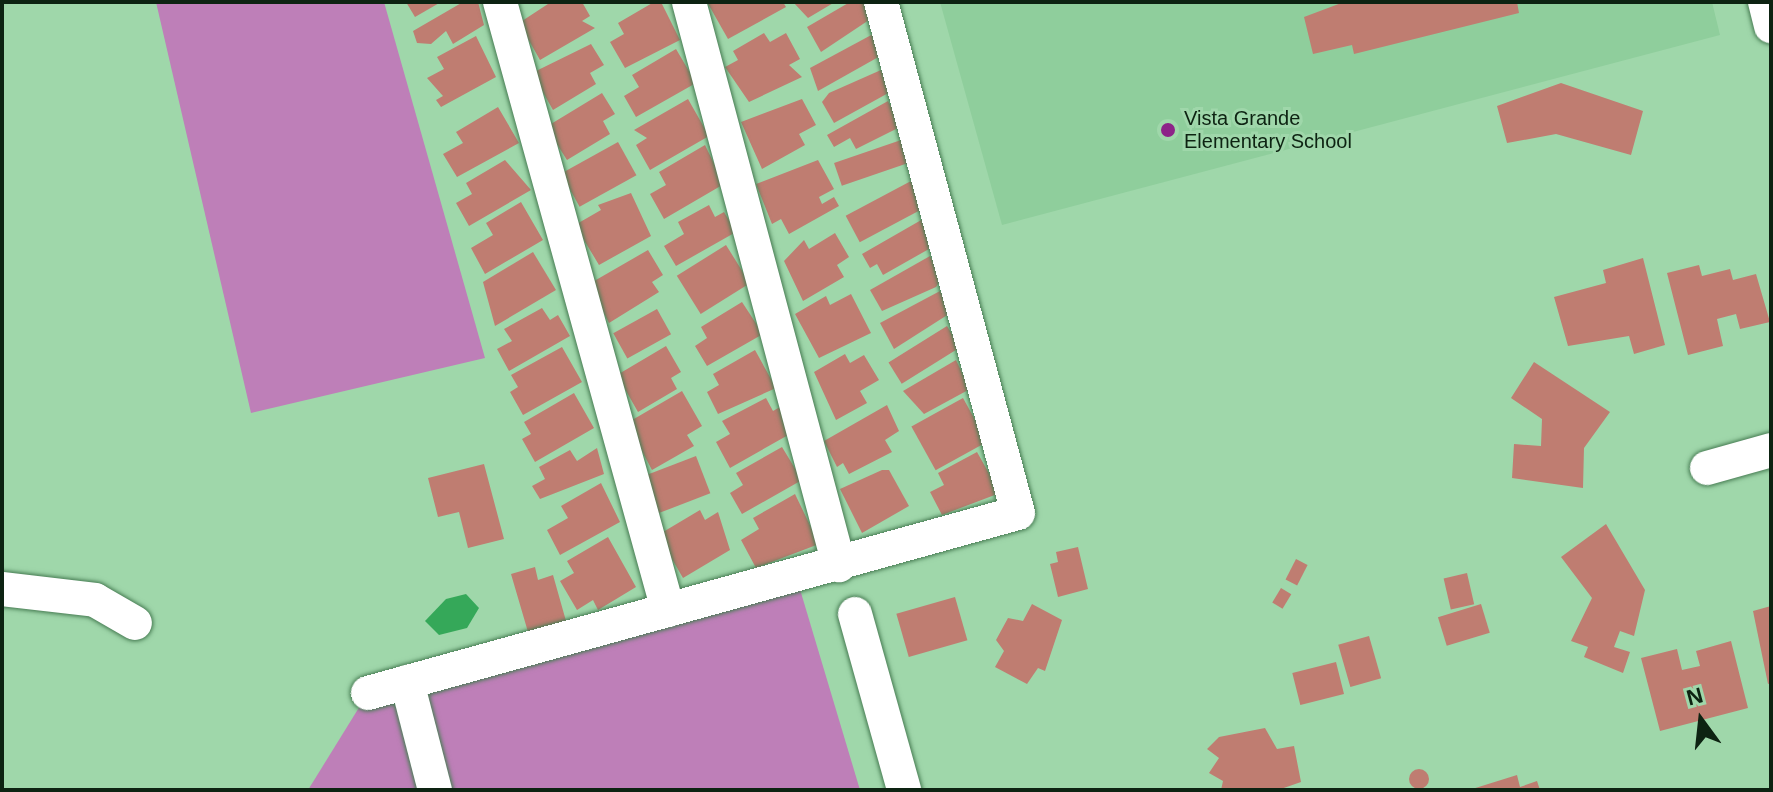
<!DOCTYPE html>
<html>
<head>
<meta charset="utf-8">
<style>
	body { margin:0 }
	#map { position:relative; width:1773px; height:792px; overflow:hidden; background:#9fd7aa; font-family:Helvetica,sans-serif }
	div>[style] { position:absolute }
	.built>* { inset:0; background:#8fce9c }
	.green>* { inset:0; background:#be7fb8 }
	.water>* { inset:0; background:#35a859 }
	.building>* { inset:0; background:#bf7d71; transform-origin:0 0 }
	.round { border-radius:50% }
	.roads { filter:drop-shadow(0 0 2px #477c53) drop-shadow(0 0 2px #477c53) }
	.minor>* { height:34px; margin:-17px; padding:0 17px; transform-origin:17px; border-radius:17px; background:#fff }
	.dots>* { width:22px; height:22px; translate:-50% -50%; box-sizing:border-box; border:4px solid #9fd7aa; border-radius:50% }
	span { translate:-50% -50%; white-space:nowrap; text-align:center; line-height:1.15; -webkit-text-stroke:6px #9fd7aa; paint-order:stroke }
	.poi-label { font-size:20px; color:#0d2312 }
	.left { translate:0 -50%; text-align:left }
	.frame { position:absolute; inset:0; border:4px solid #0d2312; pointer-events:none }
	.north { position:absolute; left:1661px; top:680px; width:80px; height:80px; -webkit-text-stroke:6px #9fd7aa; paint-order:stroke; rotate:345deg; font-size:22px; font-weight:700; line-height:32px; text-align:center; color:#0d2312 }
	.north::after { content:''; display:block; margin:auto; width:28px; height:36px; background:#0d2312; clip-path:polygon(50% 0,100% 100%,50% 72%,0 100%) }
</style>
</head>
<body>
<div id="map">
	<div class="built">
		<div style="clip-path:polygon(940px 2px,1712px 2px,1720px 35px,1002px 225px)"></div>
	</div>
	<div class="green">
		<div style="clip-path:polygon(156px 2px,384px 2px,485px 358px,251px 413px)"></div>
		<div style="clip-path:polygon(796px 576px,860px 790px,308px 790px,368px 693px)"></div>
	</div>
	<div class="water">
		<div style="clip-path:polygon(466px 594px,479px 608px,467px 628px,439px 635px,425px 621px,446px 599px)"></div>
	</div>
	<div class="building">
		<div style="clip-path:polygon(406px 2px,441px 2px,415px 17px)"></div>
		<div style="clip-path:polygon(463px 2px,478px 2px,484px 25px,453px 44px,446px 31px,431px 44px,417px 43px,413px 31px)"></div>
		<div style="clip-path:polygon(551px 2px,582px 2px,590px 16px,582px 21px,595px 28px,540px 60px,519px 23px)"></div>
		<div style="clip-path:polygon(654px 2px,661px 2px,680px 40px,625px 68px,610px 42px,624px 34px,618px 23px)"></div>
		<div style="clip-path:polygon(707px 2px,783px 2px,786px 7px,728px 39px)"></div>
		<div style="clip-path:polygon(793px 2px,835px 2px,808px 18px)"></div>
		<div style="clip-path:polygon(850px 2px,863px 2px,872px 18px,821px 52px,807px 27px)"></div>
		<div style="clip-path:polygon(1344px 2px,1517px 2px,1519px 13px,1354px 54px,1352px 45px,1313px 54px,1304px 17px)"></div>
		<div style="clip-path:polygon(764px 33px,770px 42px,786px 33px,800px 59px,789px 65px,802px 77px,749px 102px,725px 67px,738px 60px,733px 51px)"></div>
		<div style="clip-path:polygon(875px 33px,882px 55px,818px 91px,810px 68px)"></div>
		<div style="clip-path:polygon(476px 36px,496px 77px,441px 107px,436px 100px,443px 96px,427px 78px,444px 69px,437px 57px)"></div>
		<div style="clip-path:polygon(591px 44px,604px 65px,590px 73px,596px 84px,553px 110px,532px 73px)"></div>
		<div style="clip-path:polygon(676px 49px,696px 83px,636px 117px,624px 96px,639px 87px,632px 75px)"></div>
		<div style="clip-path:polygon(881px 70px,892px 91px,834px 123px,822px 102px,829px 93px)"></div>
		<div style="clip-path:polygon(1561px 83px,1643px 111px,1631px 155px,1556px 134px,1507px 143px,1497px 106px)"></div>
		<div style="clip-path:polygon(602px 93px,615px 114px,603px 121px,610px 134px,567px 160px,546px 127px)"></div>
		<div style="clip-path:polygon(688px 99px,709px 136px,650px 170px,636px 145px,647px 138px,634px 130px)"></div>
		<div style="clip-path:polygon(802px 99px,816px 125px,799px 134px,805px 145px,762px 169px,741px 122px)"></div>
		<div style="clip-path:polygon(888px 101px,902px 126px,856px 149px,850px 138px,834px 147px,827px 135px)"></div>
		<div style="clip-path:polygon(498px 107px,519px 143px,457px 177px,443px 154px,463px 143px,456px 132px)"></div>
		<div style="left:904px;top:139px;width:24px;height:74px;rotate:71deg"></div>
		<div style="left:618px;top:142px;width:38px;height:65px;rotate:61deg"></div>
		<div style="clip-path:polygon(705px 145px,724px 184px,664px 219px,650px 194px,666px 185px,659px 172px)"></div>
		<div style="clip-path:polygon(505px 160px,531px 190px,469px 226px,456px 203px,472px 194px,466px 183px)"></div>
		<div style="clip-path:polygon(818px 160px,834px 189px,819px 197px,822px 204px,834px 197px,839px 206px,789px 234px,781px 219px,772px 224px,756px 184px)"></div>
		<div style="left:911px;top:181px;width:30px;height:74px;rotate:62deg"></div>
		<div style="clip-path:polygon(631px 193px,651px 236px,599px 265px,575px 225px,601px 210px,598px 205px)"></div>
		<div style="clip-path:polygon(521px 202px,543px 240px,485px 274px,471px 248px,493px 235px,486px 223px)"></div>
		<div style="clip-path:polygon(709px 205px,715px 217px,724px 212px,736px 232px,676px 266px,664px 246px,684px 234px,678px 222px)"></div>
		<div style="clip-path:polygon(923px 219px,936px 245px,883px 275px,877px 264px,870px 268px,862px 254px)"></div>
		<div style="clip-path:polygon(835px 233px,849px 257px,837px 265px,844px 277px,803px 301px,784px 261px,804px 240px,809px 249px)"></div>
		<div style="left:726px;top:245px;width:45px;height:58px;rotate:58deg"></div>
		<div style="clip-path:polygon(648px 250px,663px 275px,652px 282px,659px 292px,609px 323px,589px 284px)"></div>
		<div style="clip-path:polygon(533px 252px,556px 290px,495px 326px,483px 282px)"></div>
		<div style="clip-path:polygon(930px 256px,942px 278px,936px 287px,882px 311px,870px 290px)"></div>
		<div style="clip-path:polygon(1643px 258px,1665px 345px,1634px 354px,1629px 336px,1568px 346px,1554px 297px,1606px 283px,1603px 270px)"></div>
		<div style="clip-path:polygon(1699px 265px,1702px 276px,1730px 269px,1733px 280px,1756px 274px,1770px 322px,1740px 329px,1736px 314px,1717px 319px,1723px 346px,1688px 355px,1667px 273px)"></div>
		<div style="clip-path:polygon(940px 291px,952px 312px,894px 349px,880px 323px)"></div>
		<div style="clip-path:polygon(851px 294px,871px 333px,819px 358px,795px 314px,826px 296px,830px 305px)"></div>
		<div style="clip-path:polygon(742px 302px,763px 334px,707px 366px,695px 346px,707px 338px,701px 327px)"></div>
		<div style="clip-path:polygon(542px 308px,550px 320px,558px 315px,570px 336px,509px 371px,497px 349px,512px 341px,504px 329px)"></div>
		<div style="left:657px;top:309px;width:29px;height:50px;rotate:61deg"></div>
		<div style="left:947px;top:326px;width:25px;height:69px;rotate:58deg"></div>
		<div style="clip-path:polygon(666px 346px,681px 372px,671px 378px,677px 389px,638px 412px,617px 375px)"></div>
		<div style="clip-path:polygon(562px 347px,582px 382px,523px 415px,510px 392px,518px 387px,511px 375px)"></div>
		<div style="clip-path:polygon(755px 350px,776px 388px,718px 414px,707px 392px,719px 385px,713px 374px)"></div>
		<div style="clip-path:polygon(845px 354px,850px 363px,864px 355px,879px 380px,860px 391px,867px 403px,836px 420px,814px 372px)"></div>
		<div style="clip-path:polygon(956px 360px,970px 389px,924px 414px,903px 391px)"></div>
		<div style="clip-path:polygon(1534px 362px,1610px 412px,1584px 448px,1583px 488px,1512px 478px,1514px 444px,1541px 446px,1542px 419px,1511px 398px)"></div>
		<div style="clip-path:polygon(682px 391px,702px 426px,687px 435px,694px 446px,652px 470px,627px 423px)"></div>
		<div style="clip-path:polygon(574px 393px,594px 428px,535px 462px,522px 439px,531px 434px,524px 422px)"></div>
		<div style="clip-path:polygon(766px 398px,773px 411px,780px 407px,790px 434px,730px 468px,716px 442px,730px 434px,722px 421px)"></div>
		<div style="left:963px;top:398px;width:50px;height:59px;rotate:61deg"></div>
		<div style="clip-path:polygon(887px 405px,899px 431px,885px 440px,892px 452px,849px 474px,843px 463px,837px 467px,824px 441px)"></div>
		<div style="clip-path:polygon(782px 447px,802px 480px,742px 514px,730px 493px,743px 485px,736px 473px)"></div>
		<div style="clip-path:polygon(597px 448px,604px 474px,540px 499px,532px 486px,545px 479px,539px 467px,570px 450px,577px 461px)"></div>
		<div style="clip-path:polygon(977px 452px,1000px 493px,942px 515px,930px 492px,944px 485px,938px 473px)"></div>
		<div style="left:696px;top:456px;width:40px;height:60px;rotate:69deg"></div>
		<div style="clip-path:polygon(484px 464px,504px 539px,468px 548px,459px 512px,438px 517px,428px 478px)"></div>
		<div style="clip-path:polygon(882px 470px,889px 470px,909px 506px,862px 533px,840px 489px)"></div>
		<div style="clip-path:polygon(601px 483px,620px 522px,560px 555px,547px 530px,568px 518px,561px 506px)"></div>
		<div style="clip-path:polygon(795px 494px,819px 544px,756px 568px,741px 540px,759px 529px,753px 518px)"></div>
		<div style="clip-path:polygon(700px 510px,705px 520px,718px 512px,730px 550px,683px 578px,658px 535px)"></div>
		<div style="clip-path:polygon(1606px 524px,1645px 590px,1634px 636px,1620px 631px,1614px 647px,1630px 652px,1623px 673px,1584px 657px,1588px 647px,1571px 641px,1592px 598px,1561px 557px)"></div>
		<div style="clip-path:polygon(608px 537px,636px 587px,598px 610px,593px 600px,577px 610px,560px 581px,574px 573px,567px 561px)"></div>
		<div style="clip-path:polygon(1078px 547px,1088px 589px,1058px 597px,1050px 564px,1058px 562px,1056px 552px)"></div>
		<div style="left:1296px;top:559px;width:13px;height:23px;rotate:27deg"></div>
		<div style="clip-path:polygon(535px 567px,538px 580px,553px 575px,566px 621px,528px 632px,511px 574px)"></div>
		<div style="left:1467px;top:573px;width:32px;height:24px;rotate:77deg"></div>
		<div style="left:1281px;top:588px;width:12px;height:17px;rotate:31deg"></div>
		<div style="left:955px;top:597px;width:45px;height:61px;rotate:74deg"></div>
		<div style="clip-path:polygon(1032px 604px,1062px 620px,1045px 671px,1038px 668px,1027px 684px,995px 667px,1004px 651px,996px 640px,1008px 618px,1023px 621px)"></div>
		<div style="left:1481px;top:604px;width:30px;height:45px;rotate:73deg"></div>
		<div style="clip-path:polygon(1771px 606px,1771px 683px,1768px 684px,1753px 611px)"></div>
		<div style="left:1369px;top:636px;width:44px;height:32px;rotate:74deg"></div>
		<div style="clip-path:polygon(1731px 641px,1748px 708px,1660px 731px,1641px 658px,1677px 649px,1682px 670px,1700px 666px,1696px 651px)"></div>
		<div style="left:1336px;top:662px;width:33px;height:45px;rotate:76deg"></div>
		<div style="clip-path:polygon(1265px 728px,1277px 749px,1294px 746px,1301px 782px,1278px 790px,1221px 790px,1223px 781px,1209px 773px,1219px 758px,1207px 749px,1219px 737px)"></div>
		<div class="round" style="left:1409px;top:769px;width:20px;height:20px"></div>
		<div style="clip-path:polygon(1517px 775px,1520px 787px,1537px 781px,1540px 790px,1469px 790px)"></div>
	</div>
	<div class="roads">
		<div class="minor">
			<div style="left:500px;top:2px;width:631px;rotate:74.55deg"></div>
			<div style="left:689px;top:2px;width:583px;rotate:75.08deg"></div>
			<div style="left:1765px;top:2px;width:25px;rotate:76deg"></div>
			<div style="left:1707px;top:468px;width:66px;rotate:-15.7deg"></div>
			<div style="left:2px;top:589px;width:94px;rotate:6.7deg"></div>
			<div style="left:95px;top:600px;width:46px;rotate:29.9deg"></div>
			<div style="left:855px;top:614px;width:183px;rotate:74.4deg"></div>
			<div style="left:407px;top:682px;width:112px;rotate:75.5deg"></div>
			<div style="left:368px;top:693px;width:674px;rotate:-15.48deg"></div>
			<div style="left:1018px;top:513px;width:529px;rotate:-105.01deg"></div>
		</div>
	</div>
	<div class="dots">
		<div style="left:1168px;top:130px;background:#8d2388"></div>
	</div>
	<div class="poi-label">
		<span class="left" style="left:1184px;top:130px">Vista Grande<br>Elementary School</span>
	</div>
	<div class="frame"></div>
	<div class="north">N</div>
</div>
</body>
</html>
